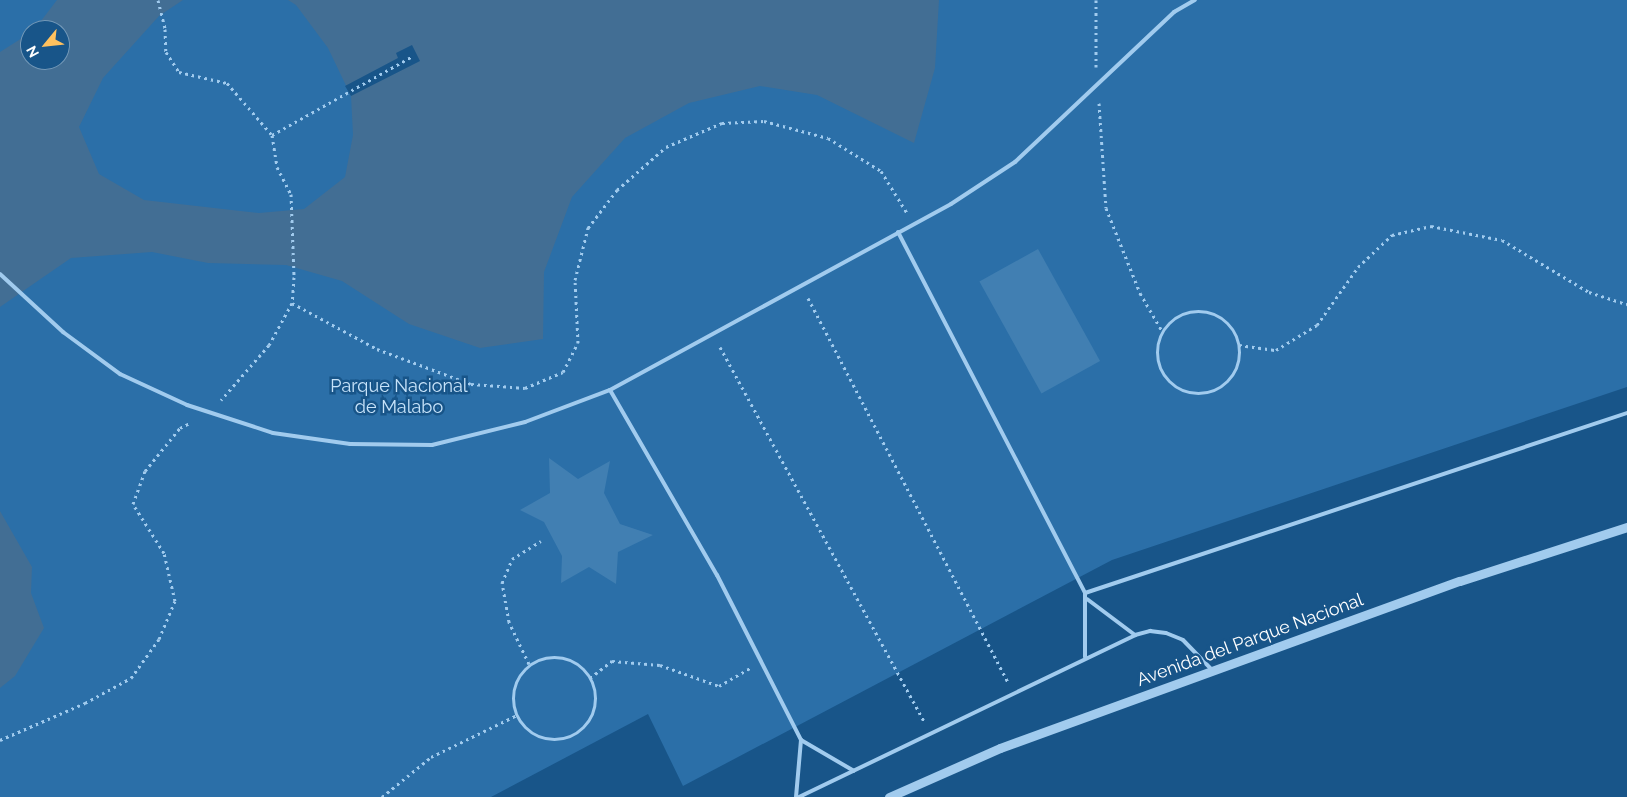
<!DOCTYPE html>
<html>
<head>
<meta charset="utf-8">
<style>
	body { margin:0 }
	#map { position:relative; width:1627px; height:797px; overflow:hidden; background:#185589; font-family:Raleway,sans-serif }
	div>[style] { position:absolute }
	.green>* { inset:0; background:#2b6fa8 }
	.water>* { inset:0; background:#426e94 }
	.pier>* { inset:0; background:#185589 }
	.building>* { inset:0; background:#417fb2; transform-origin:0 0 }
	.path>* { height:3px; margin-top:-1.5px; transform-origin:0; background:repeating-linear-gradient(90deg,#a1cbee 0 2.5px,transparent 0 6.5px) }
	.path>.ring { margin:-1.5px; padding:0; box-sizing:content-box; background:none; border:3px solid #a1cbee; border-radius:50% }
	.service>* { height:4px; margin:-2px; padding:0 2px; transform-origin:2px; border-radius:2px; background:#a1cbee }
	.tertiary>* { height:9px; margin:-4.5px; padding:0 4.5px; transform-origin:4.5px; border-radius:4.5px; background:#a1cbee }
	span { translate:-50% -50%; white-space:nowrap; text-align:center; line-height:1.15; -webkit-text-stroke:5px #185589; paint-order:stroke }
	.park-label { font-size:18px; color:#c7e3fa }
	.street-label { font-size:18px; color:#fff }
	.north { position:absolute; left:20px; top:20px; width:50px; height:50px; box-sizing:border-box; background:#185589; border:1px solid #7499b8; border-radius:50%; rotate:242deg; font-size:14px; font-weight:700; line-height:20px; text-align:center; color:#fff }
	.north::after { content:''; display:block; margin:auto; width:18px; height:22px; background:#ffc15e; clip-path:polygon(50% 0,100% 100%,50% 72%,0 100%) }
</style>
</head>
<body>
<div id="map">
	<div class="green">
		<div style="clip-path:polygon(evenodd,0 0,1627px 0,1627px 387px,1112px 560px,683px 786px,648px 714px,491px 797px,0 797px,0 0,30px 30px,60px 30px,60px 60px,30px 60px,30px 30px)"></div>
	</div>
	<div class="water">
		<div style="clip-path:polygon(57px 0,183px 0,159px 16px,103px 78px,79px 127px,99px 174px,144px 200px,259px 213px,304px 209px,345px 177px,353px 135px,351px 96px,328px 48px,296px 5px,288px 0,939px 0,935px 68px,914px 143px,817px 95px,760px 86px,689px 103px,625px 138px,572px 197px,544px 272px,543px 339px,480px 348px,409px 324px,342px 281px,286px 265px,208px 263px,152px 252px,71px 258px,0 307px,0 52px,30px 33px,30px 60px,60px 60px,60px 30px,34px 30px)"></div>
		<div style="clip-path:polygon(0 511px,32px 567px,31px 593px,44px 628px,15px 676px,0 688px)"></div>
	</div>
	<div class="pier">
		<div style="clip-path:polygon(412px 45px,420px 61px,351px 96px,345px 86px,398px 58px,396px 53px)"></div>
	</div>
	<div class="building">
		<div style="left:1038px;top:249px;width:128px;height:67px;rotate:61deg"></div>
		<div style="clip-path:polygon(549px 458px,578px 479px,610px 461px,604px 493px,620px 524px,653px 535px,618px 552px,616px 584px,589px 567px,561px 583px,562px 556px,544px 522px,520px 510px,550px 493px)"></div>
	</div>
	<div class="path">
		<div style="left:158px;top:0;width:30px;rotate:76deg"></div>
		<div style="left:165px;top:29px;width:23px;rotate:88deg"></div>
		<div style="left:166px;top:52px;width:24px;rotate:57deg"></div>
		<div style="left:179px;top:72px;width:49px;rotate:12.9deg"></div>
		<div style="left:227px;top:83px;width:69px;rotate:49.1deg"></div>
		<div style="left:272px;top:135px;width:32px;rotate:81deg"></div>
		<div style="left:277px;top:167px;width:30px;rotate:63deg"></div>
		<div style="left:291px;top:194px;width:83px;rotate:87.9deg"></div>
		<div style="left:294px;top:277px;width:26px;rotate:94deg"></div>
		<div style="left:292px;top:303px;width:48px;rotate:118.7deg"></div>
		<div style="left:269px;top:345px;width:73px;rotate:131.1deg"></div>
		<div style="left:1096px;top:0;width:67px;rotate:90deg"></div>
		<div style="left:1099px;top:103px;width:105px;rotate:86.2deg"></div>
		<div style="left:1106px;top:208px;width:92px;rotate:68.2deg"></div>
		<div style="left:1140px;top:293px;width:44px;rotate:59.9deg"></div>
		<div style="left:272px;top:135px;width:162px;rotate:-29.3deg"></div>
		<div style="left:808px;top:298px;width:432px;rotate:62.5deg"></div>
		<div style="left:292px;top:303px;width:97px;rotate:28.4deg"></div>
		<div style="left:377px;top:349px;width:100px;rotate:20.4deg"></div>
		<div style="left:471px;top:384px;width:54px;rotate:4.2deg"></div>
		<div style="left:525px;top:388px;width:41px;rotate:-22.8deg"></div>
		<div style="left:563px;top:372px;width:33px;rotate:-63deg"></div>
		<div style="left:578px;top:343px;width:63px;rotate:-92.7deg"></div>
		<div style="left:575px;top:280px;width:54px;rotate:-76deg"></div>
		<div style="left:588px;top:228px;width:48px;rotate:-52.7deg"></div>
		<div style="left:617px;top:190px;width:65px;rotate:-41.3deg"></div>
		<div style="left:666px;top:147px;width:61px;rotate:-23.2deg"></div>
		<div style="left:722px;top:123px;width:42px;rotate:-2.7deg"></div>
		<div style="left:764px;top:121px;width:66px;rotate:14.9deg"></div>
		<div style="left:828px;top:138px;width:62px;rotate:31.9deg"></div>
		<div style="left:881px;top:171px;width:49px;rotate:58.2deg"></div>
		<div class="ring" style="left:1157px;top:311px;width:79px;height:79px"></div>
		<div style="left:1239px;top:345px;width:37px;rotate:8deg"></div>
		<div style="left:1276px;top:350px;width:48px;rotate:-31.4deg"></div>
		<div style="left:1317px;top:325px;width:71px;rotate:-54.7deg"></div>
		<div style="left:1358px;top:267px;width:47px;rotate:-43.3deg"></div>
		<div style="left:1392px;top:235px;width:40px;rotate:-13deg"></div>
		<div style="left:1431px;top:226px;width:72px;rotate:11.2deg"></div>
		<div style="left:1502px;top:240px;width:101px;rotate:30.9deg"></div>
		<div style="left:1589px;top:292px;width:40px;rotate:18deg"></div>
		<div style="left:720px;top:347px;width:426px;rotate:61.4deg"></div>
		<div class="ring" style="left:513px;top:657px;width:79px;height:79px"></div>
		<div style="left:529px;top:664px;width:47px;rotate:-115.5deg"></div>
		<div style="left:509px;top:622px;width:40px;rotate:-100deg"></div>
		<div style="left:502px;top:583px;width:26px;rotate:-67deg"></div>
		<div style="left:512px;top:559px;width:34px;rotate:-32deg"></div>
		<div style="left:590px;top:678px;width:28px;rotate:-38deg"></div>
		<div style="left:612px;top:661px;width:48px;rotate:4.8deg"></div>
		<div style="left:660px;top:665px;width:63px;rotate:19.6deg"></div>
		<div style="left:719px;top:686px;width:36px;rotate:-30deg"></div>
		<div style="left:0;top:740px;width:93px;rotate:-23.5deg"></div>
		<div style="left:85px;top:703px;width:52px;rotate:-28.5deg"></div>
		<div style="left:131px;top:678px;width:48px;rotate:-54.3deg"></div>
		<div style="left:159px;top:639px;width:41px;rotate:-67.2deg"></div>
		<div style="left:175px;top:601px;width:49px;rotate:-102.9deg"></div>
		<div style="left:164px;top:553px;width:58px;rotate:-122.3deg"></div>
		<div style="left:133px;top:504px;width:35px;rotate:-70deg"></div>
		<div style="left:145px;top:471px;width:55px;rotate:-50.9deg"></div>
		<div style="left:180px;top:428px;width:11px;rotate:-27deg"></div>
		<div style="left:382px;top:797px;width:63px;rotate:-39.2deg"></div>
		<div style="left:431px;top:757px;width:96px;rotate:-26deg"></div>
	</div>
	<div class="service">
		<div style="left:898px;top:232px;width:407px;rotate:62.6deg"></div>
		<div style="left:1085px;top:593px;width:64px;rotate:90deg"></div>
		<div style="left:0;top:274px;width:86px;rotate:42.6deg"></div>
		<div style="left:63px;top:332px;width:71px;rotate:36.4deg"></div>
		<div style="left:120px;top:374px;width:74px;rotate:24.8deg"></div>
		<div style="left:187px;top:405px;width:90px;rotate:18deg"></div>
		<div style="left:273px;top:433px;width:78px;rotate:8.1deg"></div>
		<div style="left:350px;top:444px;width:82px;rotate:0.7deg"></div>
		<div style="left:432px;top:445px;width:96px;rotate:-13.9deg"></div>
		<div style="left:525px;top:422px;width:91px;rotate:-20.6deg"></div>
		<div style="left:610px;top:390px;width:388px;rotate:-28.6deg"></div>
		<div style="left:951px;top:204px;width:77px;rotate:-33.3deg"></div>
		<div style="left:1015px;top:162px;width:219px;rotate:-43.3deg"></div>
		<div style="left:1174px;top:12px;width:24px;rotate:-30deg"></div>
		<div style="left:610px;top:390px;width:214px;rotate:60deg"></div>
		<div style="left:717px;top:575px;width:185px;rotate:63deg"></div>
		<div style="left:801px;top:740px;width:57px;rotate:95deg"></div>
		<div style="left:1085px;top:593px;width:571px;rotate:-18.37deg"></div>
		<div style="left:1087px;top:599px;width:60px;rotate:36.9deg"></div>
		<div style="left:801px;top:740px;width:61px;rotate:30.3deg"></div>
		<div style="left:799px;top:797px;width:373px;rotate:-25.7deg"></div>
		<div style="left:1135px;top:635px;width:16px;rotate:-15deg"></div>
		<div style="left:1150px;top:631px;width:16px;rotate:7deg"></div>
		<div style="left:1166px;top:633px;width:18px;rotate:22deg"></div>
		<div style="left:1183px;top:640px;width:43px;rotate:45.9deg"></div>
	</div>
	<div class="tertiary">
		<div style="left:889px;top:797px;width:121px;rotate:-23.8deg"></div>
		<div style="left:1000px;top:748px;width:489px;rotate:-20deg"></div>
		<div style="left:1460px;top:581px;width:176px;rotate:-17.9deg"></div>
	</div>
	<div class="park-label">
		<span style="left:399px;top:397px">Parque Nacional<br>de Malabo</span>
	</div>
	<div class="street-label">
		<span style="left:1250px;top:640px;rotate:-20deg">Avenida del Parque Nacional</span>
	</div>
	<div class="north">N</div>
</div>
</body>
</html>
